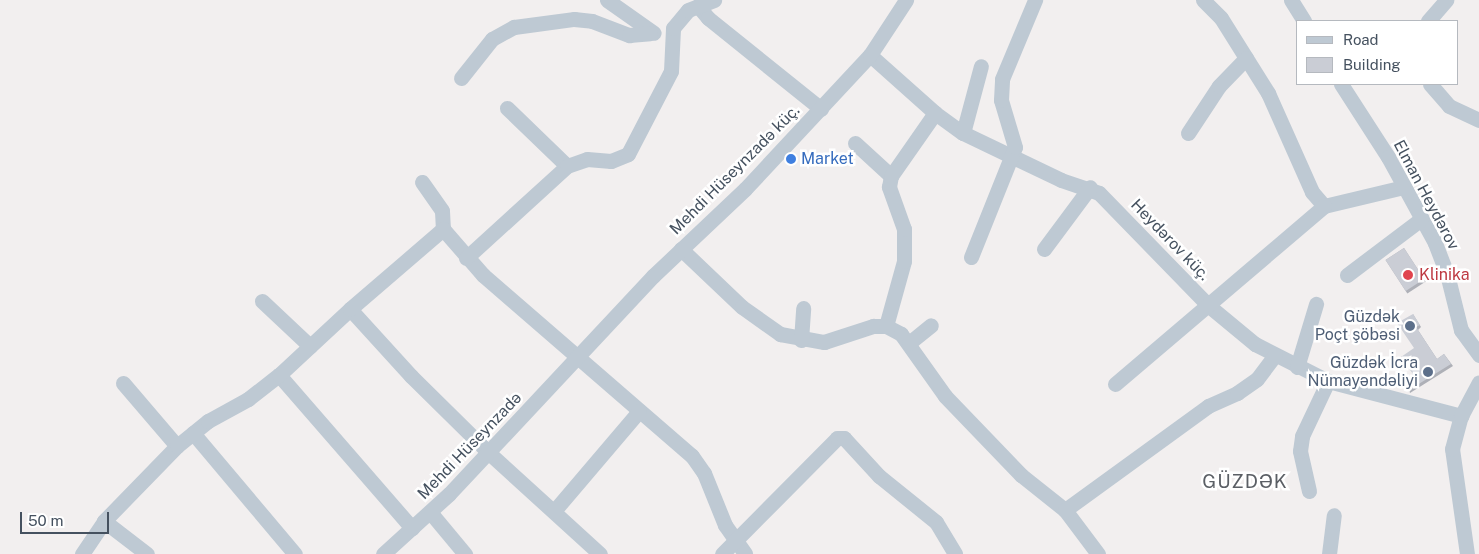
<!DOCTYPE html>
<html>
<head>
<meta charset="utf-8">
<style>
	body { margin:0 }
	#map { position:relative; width:1479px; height:554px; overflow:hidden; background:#f2efef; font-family:"Public Sans",sans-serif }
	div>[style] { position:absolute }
	.minor>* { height:15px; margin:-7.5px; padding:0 7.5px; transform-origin:7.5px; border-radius:7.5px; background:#bec9d3 }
	.wall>* { inset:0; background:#aeb0b7; transform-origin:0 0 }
	.building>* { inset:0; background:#cacdd5; transform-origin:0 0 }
	.dots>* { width:14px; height:14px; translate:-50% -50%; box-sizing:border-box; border:2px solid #fff; border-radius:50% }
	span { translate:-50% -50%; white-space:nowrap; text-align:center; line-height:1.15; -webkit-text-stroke:5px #fff; paint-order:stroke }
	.shop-label { font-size:16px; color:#366cbe }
	.left { translate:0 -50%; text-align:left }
	.street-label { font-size:16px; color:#45515f }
	.health-label { font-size:16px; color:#be3a42 }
	.service-label { font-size:16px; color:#4e5e75 }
	.right { translate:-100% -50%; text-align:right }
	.quarter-label { font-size:19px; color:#5b5f65; letter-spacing:1px }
	.legend { position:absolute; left:1296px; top:20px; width:162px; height:65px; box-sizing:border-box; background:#fff; border:1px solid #b5b9bf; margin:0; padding:6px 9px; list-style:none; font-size:15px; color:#45515f }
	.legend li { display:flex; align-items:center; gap:10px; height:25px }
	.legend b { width:25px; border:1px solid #b5b9bf }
	.scale { position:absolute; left:20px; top:512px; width:89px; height:22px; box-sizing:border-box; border:2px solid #45515f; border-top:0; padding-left:6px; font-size:15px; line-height:18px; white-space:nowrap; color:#45515f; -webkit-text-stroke:4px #fff; paint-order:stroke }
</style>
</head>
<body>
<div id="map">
	<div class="minor">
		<div style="left:607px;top:0;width:57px;rotate:35.1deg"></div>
		<div style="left:1203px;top:0;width:25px;rotate:45deg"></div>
		<div style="left:1221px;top:18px;width:89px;rotate:57.9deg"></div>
		<div style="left:1268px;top:93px;width:108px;rotate:66deg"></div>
		<div style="left:1312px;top:192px;width:18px;rotate:49deg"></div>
		<div style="left:1324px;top:206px;width:82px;rotate:-13.4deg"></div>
		<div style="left:1291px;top:0;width:25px;rotate:58deg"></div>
		<div style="left:698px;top:6px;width:16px;rotate:50deg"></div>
		<div style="left:708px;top:18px;width:145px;rotate:38.8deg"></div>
		<div style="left:1428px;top:21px;width:28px;rotate:-49deg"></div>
		<div style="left:870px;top:55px;width:87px;rotate:41.7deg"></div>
		<div style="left:935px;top:113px;width:34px;rotate:36deg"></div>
		<div style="left:963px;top:133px;width:109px;rotate:25.6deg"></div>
		<div style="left:1061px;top:180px;width:40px;rotate:18.9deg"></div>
		<div style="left:1099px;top:193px;width:158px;rotate:45.8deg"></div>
		<div style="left:1209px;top:306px;width:60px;rotate:39.6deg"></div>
		<div style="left:1255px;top:344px;width:82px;rotate:26.9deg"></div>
		<div style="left:1328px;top:381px;width:138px;rotate:14.7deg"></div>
		<div style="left:461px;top:78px;width:50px;rotate:-51.5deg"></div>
		<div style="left:492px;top:39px;width:25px;rotate:-29deg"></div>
		<div style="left:514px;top:27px;width:61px;rotate:-7.6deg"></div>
		<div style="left:574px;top:19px;width:18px;rotate:6deg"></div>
		<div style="left:592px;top:21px;width:40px;rotate:21deg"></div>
		<div style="left:629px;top:35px;width:21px;rotate:-5deg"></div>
		<div style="left:1341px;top:84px;width:87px;rotate:57.2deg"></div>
		<div style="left:1388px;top:157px;width:98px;rotate:61.3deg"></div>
		<div style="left:1435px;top:243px;width:33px;rotate:69deg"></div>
		<div style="left:1447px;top:274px;width:58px;rotate:76deg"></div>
		<div style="left:1461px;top:330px;width:31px;rotate:54deg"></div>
		<div style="left:1430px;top:84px;width:29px;rotate:49deg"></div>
		<div style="left:1449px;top:106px;width:33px;rotate:25deg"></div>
		<div style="left:507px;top:108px;width:83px;rotate:44deg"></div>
		<div style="left:963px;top:133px;width:69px;rotate:-75deg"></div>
		<div style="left:1188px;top:133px;width:56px;rotate:-56.6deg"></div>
		<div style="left:1219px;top:86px;width:39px;rotate:-46deg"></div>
		<div style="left:855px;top:143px;width:49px;rotate:42.5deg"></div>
		<div style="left:422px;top:182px;width:35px;rotate:55deg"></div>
		<div style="left:442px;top:211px;width:18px;rotate:87deg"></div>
		<div style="left:443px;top:229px;width:61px;rotate:49deg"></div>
		<div style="left:483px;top:275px;width:276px;rotate:40.9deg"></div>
		<div style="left:692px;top:456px;width:21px;rotate:55deg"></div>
		<div style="left:704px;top:473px;width:56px;rotate:68deg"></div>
		<div style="left:725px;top:525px;width:35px;rotate:55deg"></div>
		<div style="left:681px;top:249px;width:84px;rotate:43.6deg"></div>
		<div style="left:742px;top:307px;width:47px;rotate:35.4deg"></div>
		<div style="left:780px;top:334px;width:45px;rotate:10.3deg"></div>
		<div style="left:824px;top:342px;width:52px;rotate:-18.1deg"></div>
		<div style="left:873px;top:326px;width:13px"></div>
		<div style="left:886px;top:326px;width:17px;rotate:28deg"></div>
		<div style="left:901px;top:334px;width:76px;rotate:54.6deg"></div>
		<div style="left:945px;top:396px;width:110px;rotate:46.1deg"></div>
		<div style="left:1021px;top:475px;width:56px;rotate:38.5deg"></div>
		<div style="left:1065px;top:510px;width:55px;rotate:53.1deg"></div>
		<div style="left:1044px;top:249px;width:77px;rotate:-53.4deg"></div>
		<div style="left:971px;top:257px;width:118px;rotate:-68.2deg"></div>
		<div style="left:1015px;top:147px;width:49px;rotate:-106.6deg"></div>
		<div style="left:1001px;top:100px;width:21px;rotate:-87deg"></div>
		<div style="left:1002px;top:79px;width:86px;rotate:-67.3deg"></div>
		<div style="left:466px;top:258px;width:137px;rotate:-42.3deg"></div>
		<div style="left:567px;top:166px;width:21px;rotate:-19deg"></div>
		<div style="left:587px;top:159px;width:24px;rotate:5deg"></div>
		<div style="left:611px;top:161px;width:18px;rotate:-22deg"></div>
		<div style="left:628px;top:154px;width:93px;rotate:-62.6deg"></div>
		<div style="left:671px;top:71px;width:43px;rotate:-87.3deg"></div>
		<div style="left:673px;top:28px;width:23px;rotate:-50deg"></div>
		<div style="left:688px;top:10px;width:28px;rotate:-21deg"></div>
		<div style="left:1347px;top:275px;width:93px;rotate:-37.1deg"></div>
		<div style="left:262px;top:301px;width:66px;rotate:43.2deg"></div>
		<div style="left:350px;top:309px;width:91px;rotate:47.7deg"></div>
		<div style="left:411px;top:376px;width:110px;rotate:44.6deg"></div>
		<div style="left:489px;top:453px;width:150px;rotate:42.3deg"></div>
		<div style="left:886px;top:326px;width:67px;rotate:-74.5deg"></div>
		<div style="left:904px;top:261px;width:32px;rotate:-90deg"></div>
		<div style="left:904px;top:229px;width:45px;rotate:-109.7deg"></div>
		<div style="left:889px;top:187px;width:11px;rotate:-80deg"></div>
		<div style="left:891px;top:176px;width:77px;rotate:-55.1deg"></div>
		<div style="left:801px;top:340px;width:32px;rotate:-86deg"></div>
		<div style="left:909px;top:343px;width:28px;rotate:-39deg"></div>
		<div style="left:1297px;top:367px;width:66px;rotate:-73.2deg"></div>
		<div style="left:279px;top:375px;width:203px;rotate:49deg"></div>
		<div style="left:123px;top:383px;width:83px;rotate:49.4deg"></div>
		<div style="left:1115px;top:384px;width:275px;rotate:-40.4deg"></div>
		<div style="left:193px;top:433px;width:158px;rotate:49.9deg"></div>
		<div style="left:1309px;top:491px;width:41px;rotate:-102.7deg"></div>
		<div style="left:1300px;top:451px;width:15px;rotate:-82deg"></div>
		<div style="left:1302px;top:436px;width:61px;rotate:-64.7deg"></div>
		<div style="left:1065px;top:510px;width:177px;rotate:-36deg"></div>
		<div style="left:1208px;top:406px;width:32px;rotate:-24deg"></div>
		<div style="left:1237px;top:393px;width:24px;rotate:-35deg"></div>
		<div style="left:1257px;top:379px;width:30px;rotate:-53deg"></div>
		<div style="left:554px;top:511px;width:131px;rotate:-49.6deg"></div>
		<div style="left:430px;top:512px;width:55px;rotate:50.2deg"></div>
		<div style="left:104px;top:521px;width:54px;rotate:37.5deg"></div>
		<div style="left:82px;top:554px;width:40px;rotate:-56deg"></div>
		<div style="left:104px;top:521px;width:105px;rotate:-45.8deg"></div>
		<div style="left:177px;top:446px;width:40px;rotate:-39deg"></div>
		<div style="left:208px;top:421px;width:46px;rotate:-28.8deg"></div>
		<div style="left:248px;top:399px;width:39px;rotate:-38deg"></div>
		<div style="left:279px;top:375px;width:97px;rotate:-42.9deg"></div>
		<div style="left:350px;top:309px;width:123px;rotate:-40.7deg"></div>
		<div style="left:383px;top:554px;width:89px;rotate:-42.3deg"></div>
		<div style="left:449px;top:494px;width:299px;rotate:-46.9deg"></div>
		<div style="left:653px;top:276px;width:127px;rotate:-43.4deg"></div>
		<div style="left:745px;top:189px;width:183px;rotate:-47deg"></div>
		<div style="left:870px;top:55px;width:66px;rotate:-56.8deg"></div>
		<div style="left:722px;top:554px;width:163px;rotate:-45.2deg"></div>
		<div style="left:837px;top:438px;width:7px"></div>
		<div style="left:844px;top:438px;width:52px;rotate:47.4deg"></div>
		<div style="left:879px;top:476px;width:73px;rotate:38.9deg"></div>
		<div style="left:936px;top:522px;width:37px;rotate:59deg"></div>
		<div style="left:1329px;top:554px;width:39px;rotate:-83deg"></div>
		<div style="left:1467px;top:554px;width:106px;rotate:-98.1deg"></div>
		<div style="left:1452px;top:449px;width:34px;rotate:-75deg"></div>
		<div style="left:1461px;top:416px;width:38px;rotate:-62deg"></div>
	</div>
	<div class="wall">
		<div style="left:1404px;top:248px;width:40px;height:22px;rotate:57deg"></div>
		<div style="clip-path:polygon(1413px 314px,1421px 327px,1418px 330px,1437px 359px,1444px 354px,1453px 366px,1410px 393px,1409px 390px,1413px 374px,1414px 348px)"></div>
	</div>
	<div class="building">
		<div style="left:1404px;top:248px;width:37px;height:22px;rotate:57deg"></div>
		<div style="clip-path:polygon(1413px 314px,1420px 325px,1416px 327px,1437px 359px,1444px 354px,1451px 364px,1409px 390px,1402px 381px,1413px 374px,1401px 357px,1414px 348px,1397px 323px)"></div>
	</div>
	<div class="dots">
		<div style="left:791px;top:159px;background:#3f7fe0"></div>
		<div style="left:1408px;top:275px;background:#e0444e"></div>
		<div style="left:1410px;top:326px;background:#5c6f8a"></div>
		<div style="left:1428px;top:372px;background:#5c6f8a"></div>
	</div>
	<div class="shop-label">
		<span class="left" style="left:801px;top:159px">Market</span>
	</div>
	<div class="street-label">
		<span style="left:735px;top:170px;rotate:-45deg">Mehdi Hüseynzadə küç.</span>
		<span style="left:1426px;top:195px;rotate:62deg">Elman Heydərov</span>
		<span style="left:1170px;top:240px;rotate:46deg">Heydərov küç.</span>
		<span style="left:470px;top:446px;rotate:-46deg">Mehdi Hüseynzadə</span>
	</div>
	<div class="health-label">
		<span class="left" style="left:1419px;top:275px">Klinika</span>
	</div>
	<div class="service-label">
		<span class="right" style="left:1400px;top:326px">Güzdək<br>Poçt şöbəsi</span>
		<span class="right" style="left:1418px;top:372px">Güzdək İcra<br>Nümayəndəliyi</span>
	</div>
	<div class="quarter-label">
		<span style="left:1245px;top:482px">GÜZDƏK</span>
	</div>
	<ul class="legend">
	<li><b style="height:6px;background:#bec9d3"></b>Road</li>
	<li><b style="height:14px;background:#cacdd5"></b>Building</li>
	</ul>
	<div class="scale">50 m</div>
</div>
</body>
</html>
